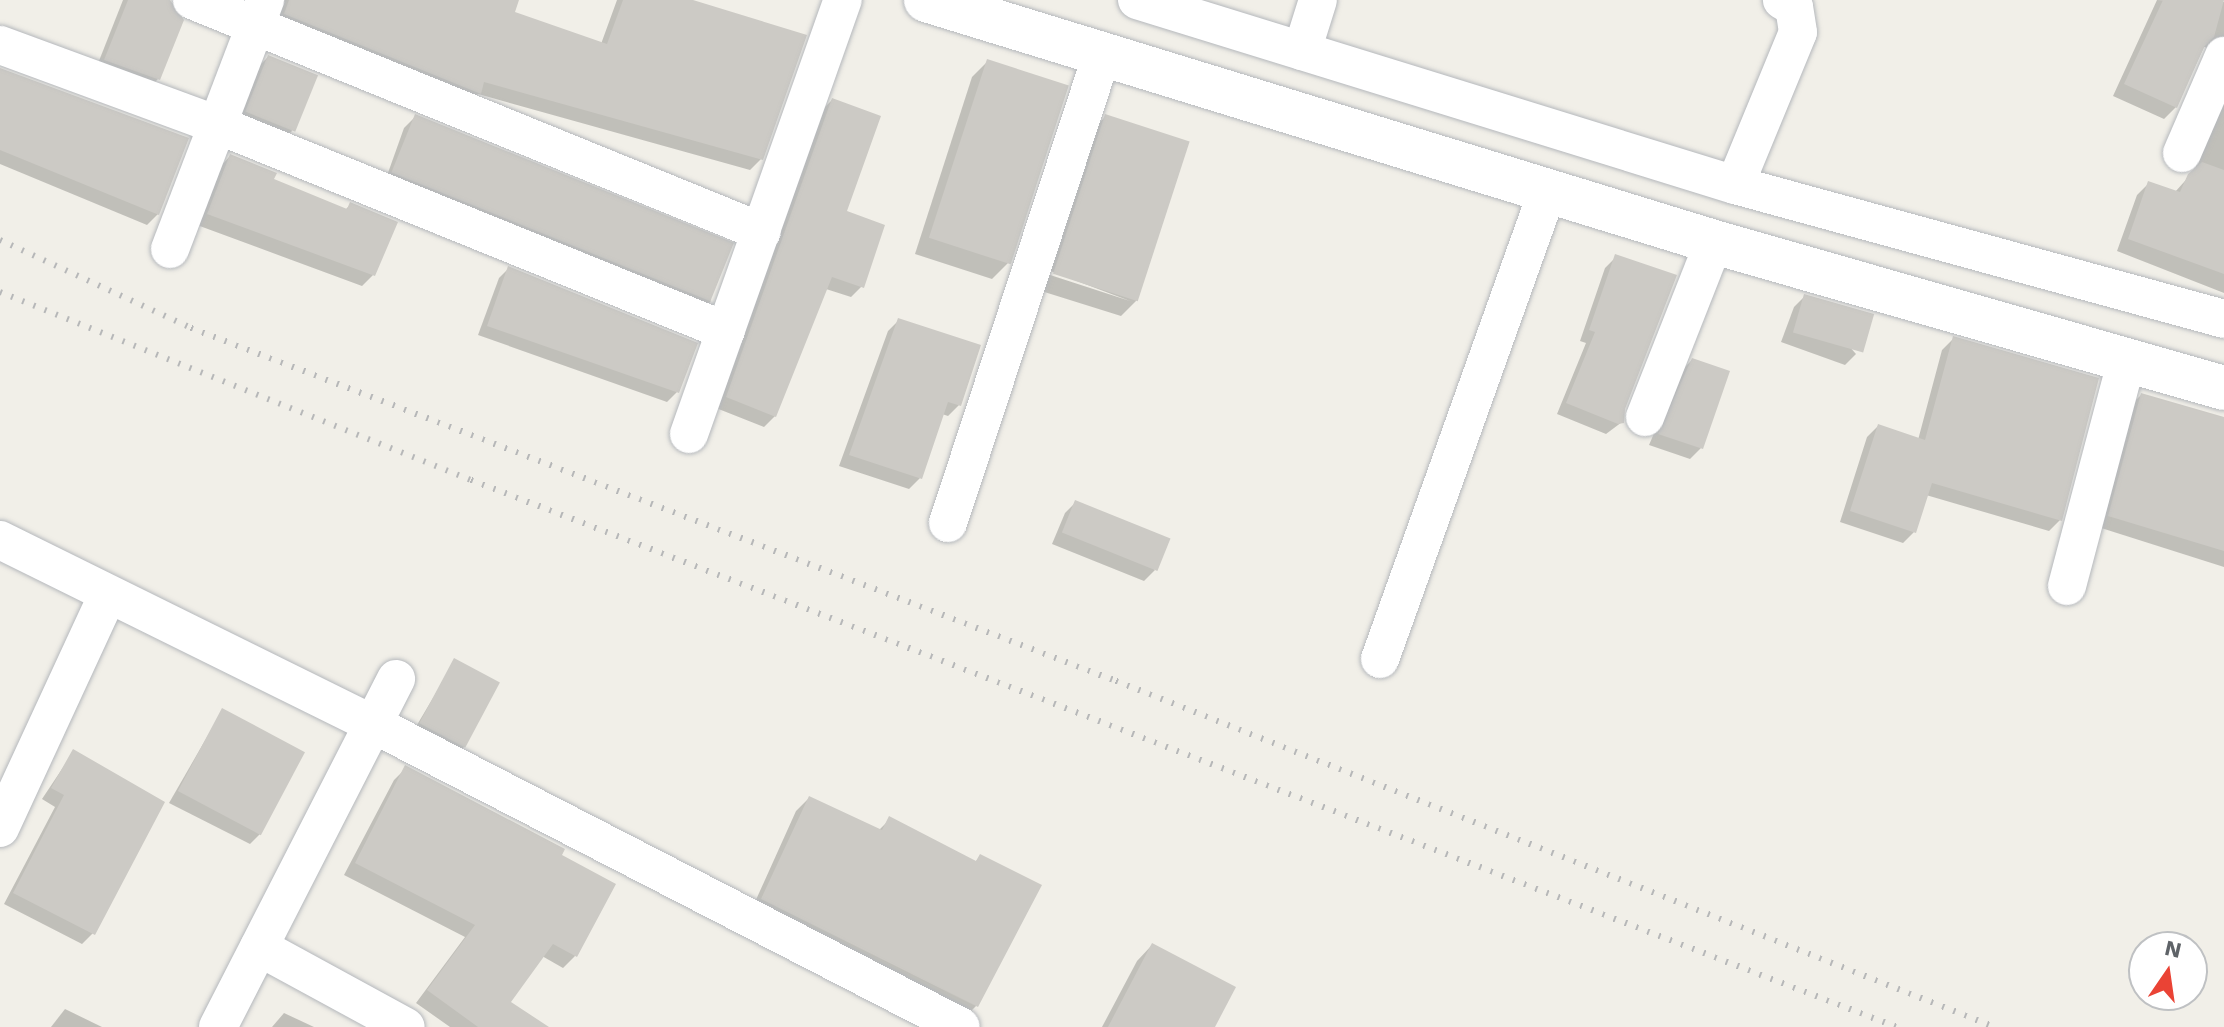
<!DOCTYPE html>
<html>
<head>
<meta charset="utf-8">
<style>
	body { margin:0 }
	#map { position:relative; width:2224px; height:1027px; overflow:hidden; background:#f1efe8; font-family:"Work Sans",sans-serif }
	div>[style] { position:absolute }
	.shadow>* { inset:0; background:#0003 }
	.building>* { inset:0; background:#cccac5; transform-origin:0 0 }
	.roads { filter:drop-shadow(0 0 2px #b5b8bc) drop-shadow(0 0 2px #b5b8bc) }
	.street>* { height:38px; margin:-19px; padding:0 19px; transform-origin:19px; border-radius:19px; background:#fff }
	.secondary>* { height:44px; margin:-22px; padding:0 22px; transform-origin:22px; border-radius:22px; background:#fff }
	.rail>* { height:6px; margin-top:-3px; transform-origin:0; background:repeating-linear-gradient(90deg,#b6b7b8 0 2px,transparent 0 12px) }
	span { translate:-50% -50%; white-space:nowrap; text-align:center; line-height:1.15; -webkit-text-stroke:6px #fff; paint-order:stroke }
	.north { position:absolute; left:2128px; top:931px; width:80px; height:80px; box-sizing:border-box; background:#fff; border:2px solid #bfc1c3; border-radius:50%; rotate:13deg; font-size:22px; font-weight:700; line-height:32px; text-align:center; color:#5f6368 }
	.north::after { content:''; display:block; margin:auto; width:28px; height:36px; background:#ea4335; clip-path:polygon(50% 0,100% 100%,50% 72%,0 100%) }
</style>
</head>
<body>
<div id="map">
	<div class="shadow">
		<div style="clip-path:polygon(123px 0,170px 0,158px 79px,147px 90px,95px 71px)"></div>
		<div style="clip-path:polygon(270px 0,517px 0,513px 13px,601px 44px,617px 0,686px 0,761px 159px,750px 170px,478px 94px,468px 104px,274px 24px)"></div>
		<div style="clip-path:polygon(2157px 0,2224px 2px,2224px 51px,2204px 47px,2176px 107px,2164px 119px,2113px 96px)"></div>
		<div style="clip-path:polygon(268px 57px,292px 131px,281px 142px,236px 124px,257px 68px)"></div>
		<div style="clip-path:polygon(988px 61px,1008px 263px,992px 279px,915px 254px,972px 77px)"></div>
		<div style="clip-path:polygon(0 71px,158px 214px,147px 225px,0 164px)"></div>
		<div style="clip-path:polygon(832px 100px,844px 212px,862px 286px,851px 297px,826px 289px,775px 416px,764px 427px,716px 408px,821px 111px)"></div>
		<div style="clip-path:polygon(2224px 100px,2224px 293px,2117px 251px,2137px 195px,2149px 183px,2175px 192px,2193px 172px)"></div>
		<div style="clip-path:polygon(1106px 116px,1137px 300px,1121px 316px,1038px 290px,1044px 273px,1130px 301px,1045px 269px,1090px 132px)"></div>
		<div style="clip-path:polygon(415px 117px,711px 301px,700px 312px,384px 184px,404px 128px)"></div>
		<div style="clip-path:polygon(230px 156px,272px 180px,345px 210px,350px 205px,373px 275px,362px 286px,197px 225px,220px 167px)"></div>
		<div style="clip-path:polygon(1616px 257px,1622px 422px,1606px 434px,1557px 414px,1586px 343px,1580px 341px,1605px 268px)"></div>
		<div style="clip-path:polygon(508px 269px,695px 344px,677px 392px,667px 402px,478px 335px,499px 278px)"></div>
		<div style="clip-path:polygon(1805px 296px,1856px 354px,1845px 365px,1781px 342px,1794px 307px)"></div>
		<div style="clip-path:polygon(899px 320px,959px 405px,948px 416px,942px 414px,920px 478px,909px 489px,839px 466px,888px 331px)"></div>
		<div style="clip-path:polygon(1953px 339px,2060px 520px,2049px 531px,1926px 495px,1914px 532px,1903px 543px,1840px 522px,1867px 437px,1878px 426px,1918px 440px,1942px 350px)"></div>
		<div style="clip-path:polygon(1692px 360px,1701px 448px,1690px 459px,1649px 445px,1681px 371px)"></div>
		<div style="clip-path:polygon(2141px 395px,2224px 421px,2224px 567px,2098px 527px,2130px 406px)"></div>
		<div style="clip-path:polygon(1076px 502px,1155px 570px,1144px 581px,1052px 544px,1065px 513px)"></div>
		<div style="clip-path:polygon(455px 661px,465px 746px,454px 757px,411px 735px)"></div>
		<div style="clip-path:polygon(222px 711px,302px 753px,261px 833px,250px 844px,169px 803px)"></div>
		<div style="clip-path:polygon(74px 751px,93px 933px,82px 944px,4px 904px,55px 807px,42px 799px)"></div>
		<div style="clip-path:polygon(406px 768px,559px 856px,575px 956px,563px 968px,542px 956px,508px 1003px,545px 1027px,450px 1027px,416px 1003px,465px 937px,344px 875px,394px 780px)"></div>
		<div style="clip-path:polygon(809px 798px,878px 831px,890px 819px,974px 863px,981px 856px,977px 1005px,964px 1018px,750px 913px,796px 811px)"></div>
		<div style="clip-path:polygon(1152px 945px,1213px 1027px,1102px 1027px,1137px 961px)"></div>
		<div style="clip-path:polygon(65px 1009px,102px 1027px,51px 1027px)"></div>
		<div style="clip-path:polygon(284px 1013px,314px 1027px,272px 1027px)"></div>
	</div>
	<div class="building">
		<div style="clip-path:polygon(128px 0,170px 0,184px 20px,160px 80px,104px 60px)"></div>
		<div style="clip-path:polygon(289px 0,519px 0,515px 12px,607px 44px,623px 0,693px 0,807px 35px,763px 160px,484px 82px,481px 94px,284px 14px)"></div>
		<div style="clip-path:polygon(2163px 0,2224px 0,2214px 37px,2204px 47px,2177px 108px,2124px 84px)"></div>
		<div style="left:268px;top:55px;width:54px;height:61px;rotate:22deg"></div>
		<div style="left:987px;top:59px;width:86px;height:188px;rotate:18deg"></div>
		<div style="clip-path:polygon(0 68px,189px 138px,159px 215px,0 150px)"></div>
		<div style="clip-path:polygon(832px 98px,881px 116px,847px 211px,885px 225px,864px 288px,832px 277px,776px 417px,726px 397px)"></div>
		<div style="left:415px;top:114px;width:344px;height:63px;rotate:22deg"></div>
		<div style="left:1105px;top:114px;width:89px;height:168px;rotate:18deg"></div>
		<div style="clip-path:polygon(230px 154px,277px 173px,274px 179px,347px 209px,350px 202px,398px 222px,375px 276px,207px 214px)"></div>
		<div style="clip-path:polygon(2202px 162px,2224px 170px,2224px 274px,2128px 239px,2148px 181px,2180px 192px,2188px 174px)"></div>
		<div style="clip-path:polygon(1615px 254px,1677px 275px,1625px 409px,1624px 423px,1618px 424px,1566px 403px,1595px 332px,1589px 330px)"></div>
		<div style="clip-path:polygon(508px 266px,698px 343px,679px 393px,487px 326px)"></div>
		<div style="left:1804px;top:294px;width:73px;height:40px;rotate:16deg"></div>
		<div style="clip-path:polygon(898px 318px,981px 345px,961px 406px,948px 402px,922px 479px,849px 455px)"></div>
		<div style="clip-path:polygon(1953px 336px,2099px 378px,2062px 521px,1932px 483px,1916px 533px,1850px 511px,1878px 424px,1925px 440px)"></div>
		<div style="clip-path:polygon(1692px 358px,1730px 371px,1703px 449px,1658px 434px)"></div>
		<div style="clip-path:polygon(2141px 393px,2224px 417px,2224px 551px,2108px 516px)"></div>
		<div style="left:1075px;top:500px;width:103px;height:35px;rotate:22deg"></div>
		<div style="left:454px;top:658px;width:52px;height:74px;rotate:28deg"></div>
		<div style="left:222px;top:708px;width:94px;height:94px;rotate:28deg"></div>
		<div style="clip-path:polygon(73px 749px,165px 802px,95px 935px,13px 893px,64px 795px,51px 788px)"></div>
		<div style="clip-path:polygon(405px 765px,565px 849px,562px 855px,616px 884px,577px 957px,553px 944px,511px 1002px,549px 1027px,478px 1027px,427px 990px,475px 925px,355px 863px)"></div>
		<div style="clip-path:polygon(809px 796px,882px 830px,889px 816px,976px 861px,980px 854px,1042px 885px,978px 1007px,761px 899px)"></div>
		<div style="clip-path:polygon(1152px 943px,1236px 987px,1215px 1027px,1108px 1027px)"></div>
	</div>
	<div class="roads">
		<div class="street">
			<div style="left:192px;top:0;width:615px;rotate:22.15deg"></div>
			<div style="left:1137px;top:0;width:626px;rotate:17.19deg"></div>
			<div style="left:1735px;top:185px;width:507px;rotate:15.32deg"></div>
			<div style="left:0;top:45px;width:232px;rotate:20.2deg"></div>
			<div style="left:218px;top:125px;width:548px;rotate:22.07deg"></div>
			<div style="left:1302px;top:51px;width:53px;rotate:-72.6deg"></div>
			<div style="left:2182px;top:153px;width:106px;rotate:-66.6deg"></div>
			<div style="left:1735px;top:185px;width:165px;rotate:-67.6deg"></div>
			<div style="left:1798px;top:32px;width:25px;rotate:-99deg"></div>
			<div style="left:1794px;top:7px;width:14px;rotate:-150deg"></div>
			<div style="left:170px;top:249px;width:267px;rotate:-69.1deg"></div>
			<div style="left:1645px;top:417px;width:188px;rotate:-68.5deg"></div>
			<div style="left:689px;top:434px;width:461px;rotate:-70.5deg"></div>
			<div style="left:948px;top:523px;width:490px;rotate:-71.8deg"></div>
			<div style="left:0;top:540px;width:416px;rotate:26.3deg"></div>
			<div style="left:373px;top:724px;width:661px;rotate:27.26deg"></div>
			<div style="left:2067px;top:586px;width:231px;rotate:-75.2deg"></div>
			<div style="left:1380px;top:659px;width:498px;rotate:-70.3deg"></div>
			<div style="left:0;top:828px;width:255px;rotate:-65.2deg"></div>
			<div style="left:259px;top:947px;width:167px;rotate:28.6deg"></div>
			<div style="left:218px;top:1027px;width:391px;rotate:-62.9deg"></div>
		</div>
		<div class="secondary">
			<div style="left:926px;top:0;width:824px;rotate:17.07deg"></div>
			<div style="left:1714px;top:242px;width:530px;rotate:15.98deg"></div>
		</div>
	</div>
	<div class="rail">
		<div style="left:0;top:240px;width:210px;rotate:24.7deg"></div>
		<div style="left:191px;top:328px;width:990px;rotate:20.89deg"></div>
		<div style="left:1116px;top:681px;width:945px;rotate:21.49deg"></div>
		<div style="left:0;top:292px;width:507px;rotate:21.76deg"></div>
		<div style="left:471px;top:480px;width:1527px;rotate:20.99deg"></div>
	</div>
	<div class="north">N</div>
</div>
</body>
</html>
